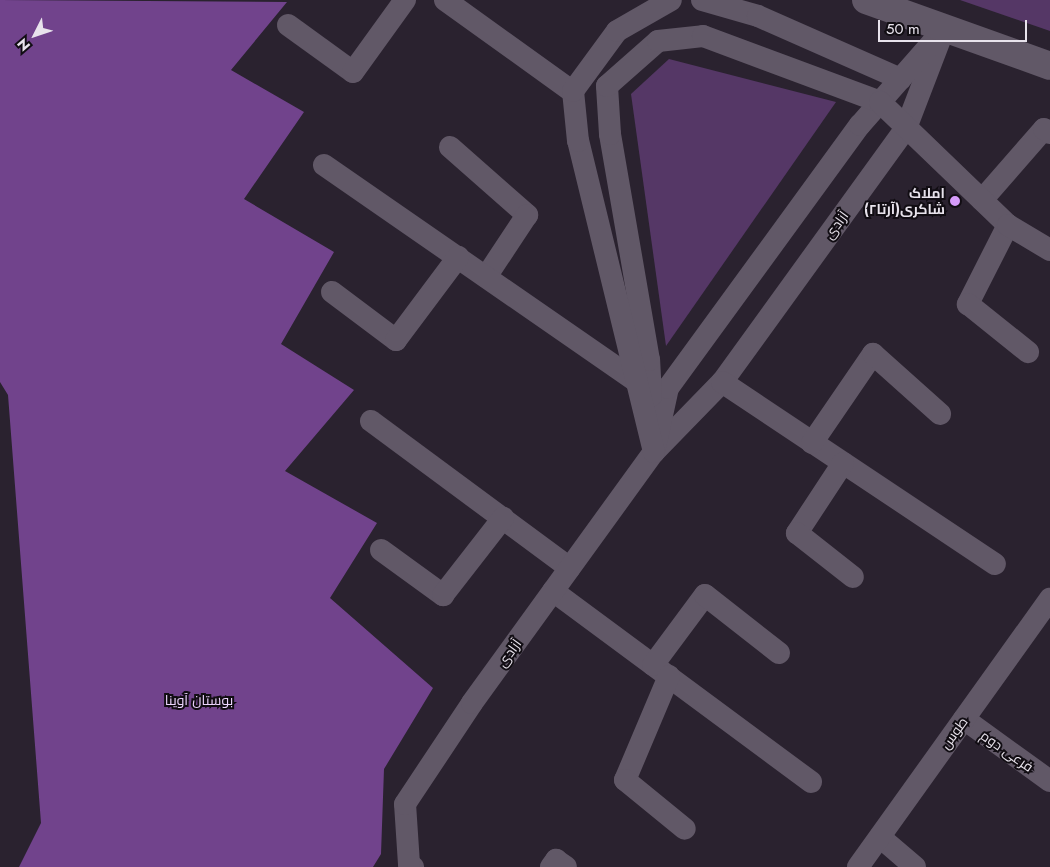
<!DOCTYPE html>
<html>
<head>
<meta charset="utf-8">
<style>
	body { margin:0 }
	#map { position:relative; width:1050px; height:867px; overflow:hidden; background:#2a222f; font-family:Jost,Cairo,sans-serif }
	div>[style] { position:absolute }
	.green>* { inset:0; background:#553766 }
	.forest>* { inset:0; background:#71438c }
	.minor>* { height:22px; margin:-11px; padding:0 11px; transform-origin:11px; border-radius:11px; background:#615867 }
	.secondary>* { height:28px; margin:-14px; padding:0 14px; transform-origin:14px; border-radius:14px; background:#615867 }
	.dots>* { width:14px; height:14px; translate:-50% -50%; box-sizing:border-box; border:2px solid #110d13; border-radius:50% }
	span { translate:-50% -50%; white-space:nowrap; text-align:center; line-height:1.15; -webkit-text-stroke:4px #110d13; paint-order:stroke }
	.poi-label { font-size:14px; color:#e8e3ec; font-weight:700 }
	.right { translate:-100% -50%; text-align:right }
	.street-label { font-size:14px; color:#e8e3ec }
	.park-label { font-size:14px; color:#edd5fe }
	.north { position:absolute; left:10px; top:10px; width:50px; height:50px; -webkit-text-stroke:4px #110d13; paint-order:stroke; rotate:229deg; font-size:14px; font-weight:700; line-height:20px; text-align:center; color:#e8e3ec }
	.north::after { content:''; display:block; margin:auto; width:18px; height:22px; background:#e8e3ec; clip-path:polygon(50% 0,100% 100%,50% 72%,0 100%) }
	.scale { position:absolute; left:878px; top:20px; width:149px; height:22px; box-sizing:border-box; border:2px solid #e8e3ec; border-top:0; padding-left:6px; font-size:15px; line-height:18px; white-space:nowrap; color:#e8e3ec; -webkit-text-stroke:4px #110d13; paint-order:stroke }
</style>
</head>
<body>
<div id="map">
	<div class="green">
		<div style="clip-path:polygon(960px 0,1050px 0,1050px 31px)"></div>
		<div style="clip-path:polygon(669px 59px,836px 102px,666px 346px,631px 94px)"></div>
	</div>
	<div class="forest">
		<div style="clip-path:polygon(0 0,287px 2px,231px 70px,304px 112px,244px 199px,334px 252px,281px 344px,354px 390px,285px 471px,377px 523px,330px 598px,433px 688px,384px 769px,381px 854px,373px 867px,19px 867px,41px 823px,8px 395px,0 382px)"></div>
	</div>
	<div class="minor">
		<div style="left:445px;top:0;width:158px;rotate:35.7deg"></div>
		<div style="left:702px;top:0;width:58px;rotate:15.9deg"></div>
		<div style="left:758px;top:16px;width:156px;rotate:23.8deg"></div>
		<div style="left:288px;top:25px;width:80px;rotate:35.9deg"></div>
		<div style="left:353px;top:72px;width:89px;rotate:-54.2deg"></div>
		<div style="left:944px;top:29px;width:106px;rotate:111deg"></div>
		<div style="left:906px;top:128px;width:314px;rotate:125.9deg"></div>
		<div style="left:722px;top:382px;width:98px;rotate:134.2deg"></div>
		<div style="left:654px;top:452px;width:66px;rotate:-77.7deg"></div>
		<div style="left:668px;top:388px;width:326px;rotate:-53.9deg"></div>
		<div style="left:860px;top:125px;width:128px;rotate:-48.8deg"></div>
		<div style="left:450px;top:147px;width:103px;rotate:41.4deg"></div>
		<div style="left:527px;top:215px;width:74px;rotate:123.5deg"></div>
		<div style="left:324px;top:165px;width:381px;rotate:34.7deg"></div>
		<div style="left:982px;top:200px;width:94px;rotate:-48.9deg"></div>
		<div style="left:1044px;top:129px;width:7px;rotate:34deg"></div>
		<div style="left:1008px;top:225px;width:89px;rotate:116.9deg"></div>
		<div style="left:968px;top:304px;width:77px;rotate:38.7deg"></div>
		<div style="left:332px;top:292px;width:80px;rotate:36.9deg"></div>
		<div style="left:396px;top:340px;width:104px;rotate:-53.2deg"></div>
		<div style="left:722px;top:382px;width:328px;rotate:33.7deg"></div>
		<div style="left:651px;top:396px;width:36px;rotate:-93deg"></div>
		<div style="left:649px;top:360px;width:229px;rotate:-99.8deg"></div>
		<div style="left:610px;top:134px;width:48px;rotate:-93.6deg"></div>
		<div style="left:607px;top:86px;width:68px;rotate:-41.4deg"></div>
		<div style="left:658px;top:41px;width:45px;rotate:-6.3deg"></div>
		<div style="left:703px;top:36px;width:189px;rotate:20.4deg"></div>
		<div style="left:880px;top:102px;width:178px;rotate:43.9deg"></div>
		<div style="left:1008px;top:225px;width:49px;rotate:30.8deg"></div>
		<div style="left:371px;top:421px;width:247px;rotate:36.5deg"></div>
		<div style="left:812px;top:443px;width:108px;rotate:-55.6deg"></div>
		<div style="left:873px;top:354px;width:90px;rotate:41.8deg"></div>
		<div style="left:843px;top:463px;width:84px;rotate:123.3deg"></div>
		<div style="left:797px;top:533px;width:71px;rotate:38.2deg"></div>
		<div style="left:381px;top:550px;width:77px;rotate:36deg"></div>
		<div style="left:443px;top:595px;width:98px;rotate:-52.1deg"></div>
		<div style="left:553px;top:591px;width:321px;rotate:36.5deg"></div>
		<div style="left:653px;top:665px;width:87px;rotate:-53.4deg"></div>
		<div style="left:705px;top:595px;width:94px;rotate:38.1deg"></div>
		<div style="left:669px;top:676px;width:113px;rotate:112.9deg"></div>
		<div style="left:625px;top:780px;width:77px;rotate:39.2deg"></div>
		<div style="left:964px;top:719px;width:106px;rotate:35.8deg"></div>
		<div style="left:880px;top:837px;width:46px;rotate:40.6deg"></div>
		<div style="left:413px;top:867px;width:5px;rotate:-143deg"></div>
		<div style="left:409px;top:864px;width:60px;rotate:-93.8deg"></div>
		<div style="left:405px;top:804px;width:121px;rotate:-56.4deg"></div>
		<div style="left:472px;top:703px;width:310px;rotate:-54.1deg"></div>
		<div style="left:654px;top:452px;width:320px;rotate:-103.7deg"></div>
		<div style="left:578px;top:141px;width:50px;rotate:-95.7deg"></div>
		<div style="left:573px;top:91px;width:74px;rotate:-53.7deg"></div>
		<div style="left:617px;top:31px;width:62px;rotate:-29.9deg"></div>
		<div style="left:551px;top:867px;width:9px;rotate:-54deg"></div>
		<div style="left:556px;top:860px;width:12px;rotate:35deg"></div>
		<div style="left:858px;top:867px;width:330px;rotate:-54.4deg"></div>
	</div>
	<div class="secondary">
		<div style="left:866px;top:0;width:195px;rotate:19.7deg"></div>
	</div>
	<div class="dots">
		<div style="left:955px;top:201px;background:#d69bfa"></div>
	</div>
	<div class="poi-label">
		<span class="right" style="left:945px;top:201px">املاک<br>شاکری(آرتا۲)</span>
	</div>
	<div class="street-label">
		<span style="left:836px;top:225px;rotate:-54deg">آزادی</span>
		<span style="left:509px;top:653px;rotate:-54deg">آزادی</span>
		<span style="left:954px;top:733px;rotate:-54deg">طوس</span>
		<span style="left:1007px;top:751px;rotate:35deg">فرعی دوم</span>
	</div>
	<div class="park-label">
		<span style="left:199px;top:700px">بوستان آوینا</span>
	</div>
	<div class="north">N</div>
	<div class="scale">50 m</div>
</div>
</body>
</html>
